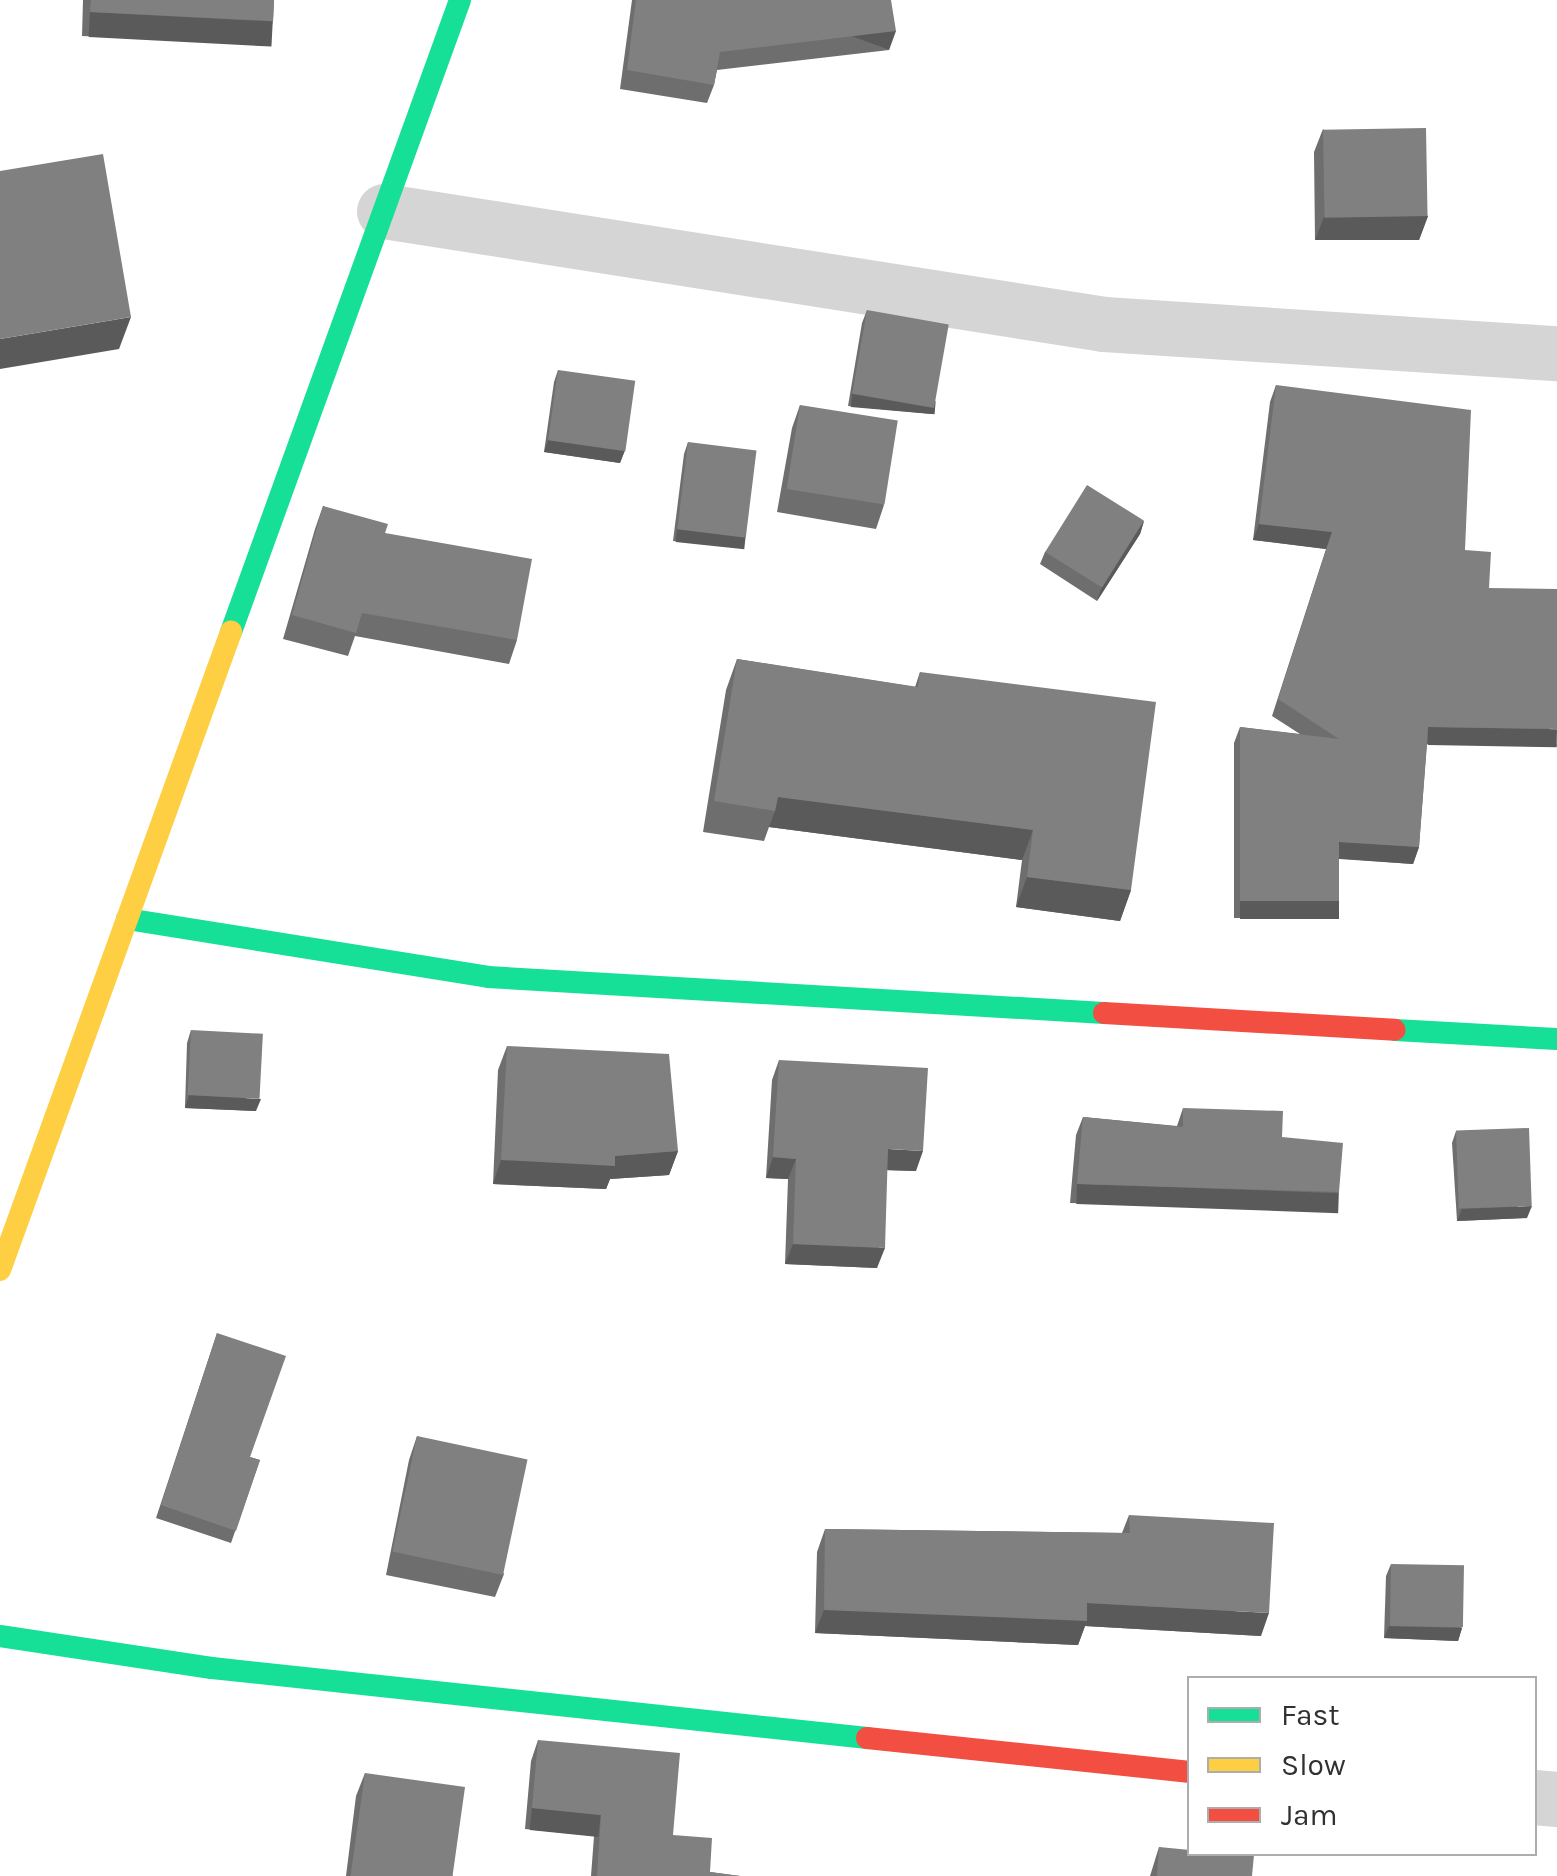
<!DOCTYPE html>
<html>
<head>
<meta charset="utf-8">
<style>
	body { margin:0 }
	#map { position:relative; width:1557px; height:1876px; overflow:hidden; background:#fff; font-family:Karla,sans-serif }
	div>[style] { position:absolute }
	.street>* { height:55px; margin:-27.5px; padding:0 27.5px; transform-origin:27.5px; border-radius:27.5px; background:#d5d5d5 }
	.fast>* { height:22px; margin:-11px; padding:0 11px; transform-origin:11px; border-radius:11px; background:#16e098 }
	.slow>* { height:22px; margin:-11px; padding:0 11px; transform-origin:11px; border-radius:11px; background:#ffcf43 }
	.jam>* { height:22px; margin:-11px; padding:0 11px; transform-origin:11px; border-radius:11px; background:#f24e42 }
	.wall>* { inset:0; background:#6e6e6e }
	.shaded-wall>* { inset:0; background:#5a5a5a; transform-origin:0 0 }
	.building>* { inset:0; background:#808080; transform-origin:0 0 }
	span { translate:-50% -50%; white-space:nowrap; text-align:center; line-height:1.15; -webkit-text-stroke:10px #fff; paint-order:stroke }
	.legend { position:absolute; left:1187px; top:1676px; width:350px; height:180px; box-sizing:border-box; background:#fff; border:2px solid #adadad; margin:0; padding:12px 18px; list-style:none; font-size:30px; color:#313131 }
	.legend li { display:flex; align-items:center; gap:20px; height:50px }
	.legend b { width:50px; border:2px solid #adadad }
</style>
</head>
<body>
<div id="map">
	<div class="street">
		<div style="left:384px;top:211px;width:729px;rotate:8.92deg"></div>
		<div style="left:1104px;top:324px;width:454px;rotate:3.7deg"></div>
		<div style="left:1534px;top:1797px;width:23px;rotate:5deg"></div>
	</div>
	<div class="fast">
		<div style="left:231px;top:632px;width:672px;rotate:-70.08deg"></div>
		<div style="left:127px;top:919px;width:366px;rotate:9.1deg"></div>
		<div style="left:488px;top:977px;width:617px;rotate:3.34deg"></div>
		<div style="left:1395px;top:1030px;width:162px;rotate:3.2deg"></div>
		<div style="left:0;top:1636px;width:214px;rotate:8.6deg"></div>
		<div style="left:212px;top:1668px;width:659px;rotate:6.1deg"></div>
	</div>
	<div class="slow">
		<div style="left:0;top:1270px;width:679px;rotate:-70.1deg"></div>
	</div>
	<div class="jam">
		<div style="left:1104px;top:1013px;width:291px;rotate:3.3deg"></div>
		<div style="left:867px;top:1738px;width:325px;rotate:6deg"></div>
	</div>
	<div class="wall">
		<div style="clip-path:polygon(83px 0,274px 0,273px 21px,264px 44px,82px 36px)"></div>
		<div style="clip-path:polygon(632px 0,891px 0,889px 50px,717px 70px,714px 85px,707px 103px,620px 89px)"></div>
		<div style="clip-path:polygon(1323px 129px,1428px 216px,1419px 240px,1315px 240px,1314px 152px)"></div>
		<div style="clip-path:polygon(867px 310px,932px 414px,848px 406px,862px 323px)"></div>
		<div style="clip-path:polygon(558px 370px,625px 450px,620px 463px,544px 452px,554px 382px)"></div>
		<div style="clip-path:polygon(1276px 385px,1465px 550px,1489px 588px,1557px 746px,1427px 744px,1419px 847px,1413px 864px,1339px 859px,1339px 901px,1332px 918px,1234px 918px,1234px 743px,1240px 727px,1300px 734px,1272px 716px,1326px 549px,1253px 540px,1270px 402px)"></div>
		<div style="clip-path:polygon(800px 405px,884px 505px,876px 529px,777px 512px,792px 428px)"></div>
		<div style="clip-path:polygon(688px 442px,742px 548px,673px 541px,684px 454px)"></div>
		<div style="clip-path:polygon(323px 506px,385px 533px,517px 640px,509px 664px,355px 636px,348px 656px,283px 639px,315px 529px)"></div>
		<div style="clip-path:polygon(1144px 521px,1140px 534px,1097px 601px,1040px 564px,1045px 552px)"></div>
		<div style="clip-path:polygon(737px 659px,915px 687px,920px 672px,1131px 890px,1120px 921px,1016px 907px,1022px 860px,769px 827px,764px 841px,703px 832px,726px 690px)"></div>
		<div style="clip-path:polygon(191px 1030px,256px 1111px,185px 1108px,187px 1043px)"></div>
		<div style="clip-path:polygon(507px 1046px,678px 1151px,669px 1175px,610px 1179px,606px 1189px,493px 1184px,498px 1070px)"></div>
		<div style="clip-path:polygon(779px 1060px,916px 1171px,887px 1170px,877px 1268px,785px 1264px,788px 1179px,766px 1178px,772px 1080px)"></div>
		<div style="clip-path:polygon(1183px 1108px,1282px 1137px,1339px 1192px,1333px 1211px,1070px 1203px,1076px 1135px,1083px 1117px,1177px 1126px)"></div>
		<div style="clip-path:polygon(1456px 1131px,1527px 1218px,1457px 1221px,1452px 1143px)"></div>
		<div style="clip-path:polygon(217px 1333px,250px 1457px,260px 1460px,231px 1543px,156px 1518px)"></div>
		<div style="clip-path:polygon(417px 1436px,504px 1574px,495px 1597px,386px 1575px,409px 1460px)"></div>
		<div style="clip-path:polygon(1129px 1515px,1261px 1636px,1085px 1626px,1078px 1645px,815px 1633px,817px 1552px,825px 1529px,1122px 1533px)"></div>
		<div style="clip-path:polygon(1391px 1564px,1462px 1628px,1458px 1641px,1384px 1638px,1386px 1576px)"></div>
		<div style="clip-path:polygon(538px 1740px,673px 1835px,710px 1872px,740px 1876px,591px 1876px,594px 1836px,525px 1829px,531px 1761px)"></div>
		<div style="clip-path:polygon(365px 1773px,453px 1876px,346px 1876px,356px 1796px)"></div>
		<div style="clip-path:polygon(1159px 1847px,1252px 1876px,1150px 1876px)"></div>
	</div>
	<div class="shaded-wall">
		<div style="left:90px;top:12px;width:183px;height:25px;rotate:3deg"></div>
		<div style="left:896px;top:31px;width:20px;height:177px;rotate:110deg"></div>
		<div style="clip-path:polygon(1428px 216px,1419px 240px,1315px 240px,1324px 217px)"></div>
		<div style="clip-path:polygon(131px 317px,119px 349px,0 369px,0 339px)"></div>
		<div style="left:852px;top:394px;width:84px;height:13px;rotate:5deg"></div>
		<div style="clip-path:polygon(548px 440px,625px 450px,620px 463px,544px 452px)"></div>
		<div style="clip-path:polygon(1144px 521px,1140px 534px,1097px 601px,1101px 589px)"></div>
		<div style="clip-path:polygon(1259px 524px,1332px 532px,1326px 549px,1253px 540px)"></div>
		<div style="left:677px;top:529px;width:69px;height:13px;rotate:6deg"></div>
		<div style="left:1428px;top:727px;width:129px;height:18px;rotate:1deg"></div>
		<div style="clip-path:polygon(778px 797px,1033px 830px,1022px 860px,769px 827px,775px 811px)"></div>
		<div style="clip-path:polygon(1339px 842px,1419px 847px,1413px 864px,1332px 858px)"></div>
		<div style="clip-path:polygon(1027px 877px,1131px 890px,1120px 921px,1016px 907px)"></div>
		<div style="left:1240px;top:901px;width:99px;height:18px"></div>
		<div style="clip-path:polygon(189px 1095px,261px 1099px,256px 1111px,185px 1108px)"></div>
		<div style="clip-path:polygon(888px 1149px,923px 1151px,916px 1171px,881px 1170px)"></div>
		<div style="clip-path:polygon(678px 1151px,669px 1175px,610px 1179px,606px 1189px,493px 1184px,501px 1160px,615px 1156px)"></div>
		<div style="clip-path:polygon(773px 1157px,796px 1159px,788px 1179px,766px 1178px)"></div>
		<div style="left:1077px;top:1184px;width:262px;height:20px;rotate:2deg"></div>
		<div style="clip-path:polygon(1532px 1206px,1527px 1218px,1457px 1221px,1462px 1209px)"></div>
		<div style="clip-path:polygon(793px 1244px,885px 1248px,877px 1268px,785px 1264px)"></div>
		<div style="clip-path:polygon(1087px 1603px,1269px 1613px,1261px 1636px,1085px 1626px,1078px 1645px,815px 1633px,824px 1610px)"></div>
		<div style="clip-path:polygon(1389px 1626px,1462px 1628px,1458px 1641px,1384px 1638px)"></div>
		<div style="left:532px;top:1808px;width:69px;height:22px;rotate:6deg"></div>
	</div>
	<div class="building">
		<div style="clip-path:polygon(91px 0,274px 0,273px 21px,90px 12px)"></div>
		<div style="clip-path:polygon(636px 0,891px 0,896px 31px,720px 52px,714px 85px,627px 70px)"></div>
		<div style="left:1426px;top:128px;width:88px;height:103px;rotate:89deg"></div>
		<div style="clip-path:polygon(103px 154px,131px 317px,0 339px,0 171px)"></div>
		<div style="left:867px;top:310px;width:83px;height:85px;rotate:10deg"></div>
		<div style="left:558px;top:370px;width:78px;height:71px;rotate:8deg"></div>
		<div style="clip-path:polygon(1276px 385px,1471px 410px,1465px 550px,1491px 552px,1489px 588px,1557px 589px,1557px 729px,1428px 727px,1419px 847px,1339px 842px,1339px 901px,1240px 901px,1240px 727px,1339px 739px,1278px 699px,1332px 532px,1259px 524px)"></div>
		<div style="left:800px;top:405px;width:99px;height:85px;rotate:9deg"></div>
		<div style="left:688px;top:442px;width:69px;height:88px;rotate:7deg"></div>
		<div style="left:1087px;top:485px;width:67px;height:79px;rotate:32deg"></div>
		<div style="clip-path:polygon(323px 506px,388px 524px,385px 533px,532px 559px,517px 640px,362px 613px,356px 633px,292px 615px)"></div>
		<div style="clip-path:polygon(737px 659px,918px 687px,920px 672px,1156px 702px,1131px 890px,1027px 877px,1033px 830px,778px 797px,775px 811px,714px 801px)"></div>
		<div style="left:191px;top:1030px;width:72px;height:65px;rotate:3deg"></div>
		<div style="clip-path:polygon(507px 1046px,669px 1054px,678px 1151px,615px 1156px,615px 1166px,501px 1160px)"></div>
		<div style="clip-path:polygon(779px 1060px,928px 1068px,923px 1151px,888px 1149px,885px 1248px,793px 1244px,796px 1159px,773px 1157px)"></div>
		<div style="clip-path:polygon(1183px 1108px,1283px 1111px,1282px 1137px,1343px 1143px,1339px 1192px,1077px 1184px,1083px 1117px,1183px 1127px)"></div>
		<div style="left:1529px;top:1128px;width:78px;height:73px;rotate:88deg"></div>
		<div style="clip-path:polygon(217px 1333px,286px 1356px,250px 1457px,260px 1460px,236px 1531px,161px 1505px)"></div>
		<div style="left:417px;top:1436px;width:113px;height:118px;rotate:12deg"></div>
		<div style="clip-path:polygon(1129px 1515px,1274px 1523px,1269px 1613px,1087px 1603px,1087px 1621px,824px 1610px,825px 1529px,1130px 1533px)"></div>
		<div style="left:1391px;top:1564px;width:73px;height:62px;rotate:1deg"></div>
		<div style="clip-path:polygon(538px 1740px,680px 1753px,673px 1835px,712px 1838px,710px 1872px,740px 1876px,597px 1876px,601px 1815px,532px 1808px)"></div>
		<div style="left:365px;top:1773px;width:101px;height:104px;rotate:8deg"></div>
		<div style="clip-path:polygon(1159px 1847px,1190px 1850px,1190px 1854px,1254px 1855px,1252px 1876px,1157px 1876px)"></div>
	</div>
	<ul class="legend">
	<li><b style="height:12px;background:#16e098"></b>Fast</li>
	<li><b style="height:12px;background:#ffcf43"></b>Slow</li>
	<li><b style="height:12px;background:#f24e42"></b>Jam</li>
	</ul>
</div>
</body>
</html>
